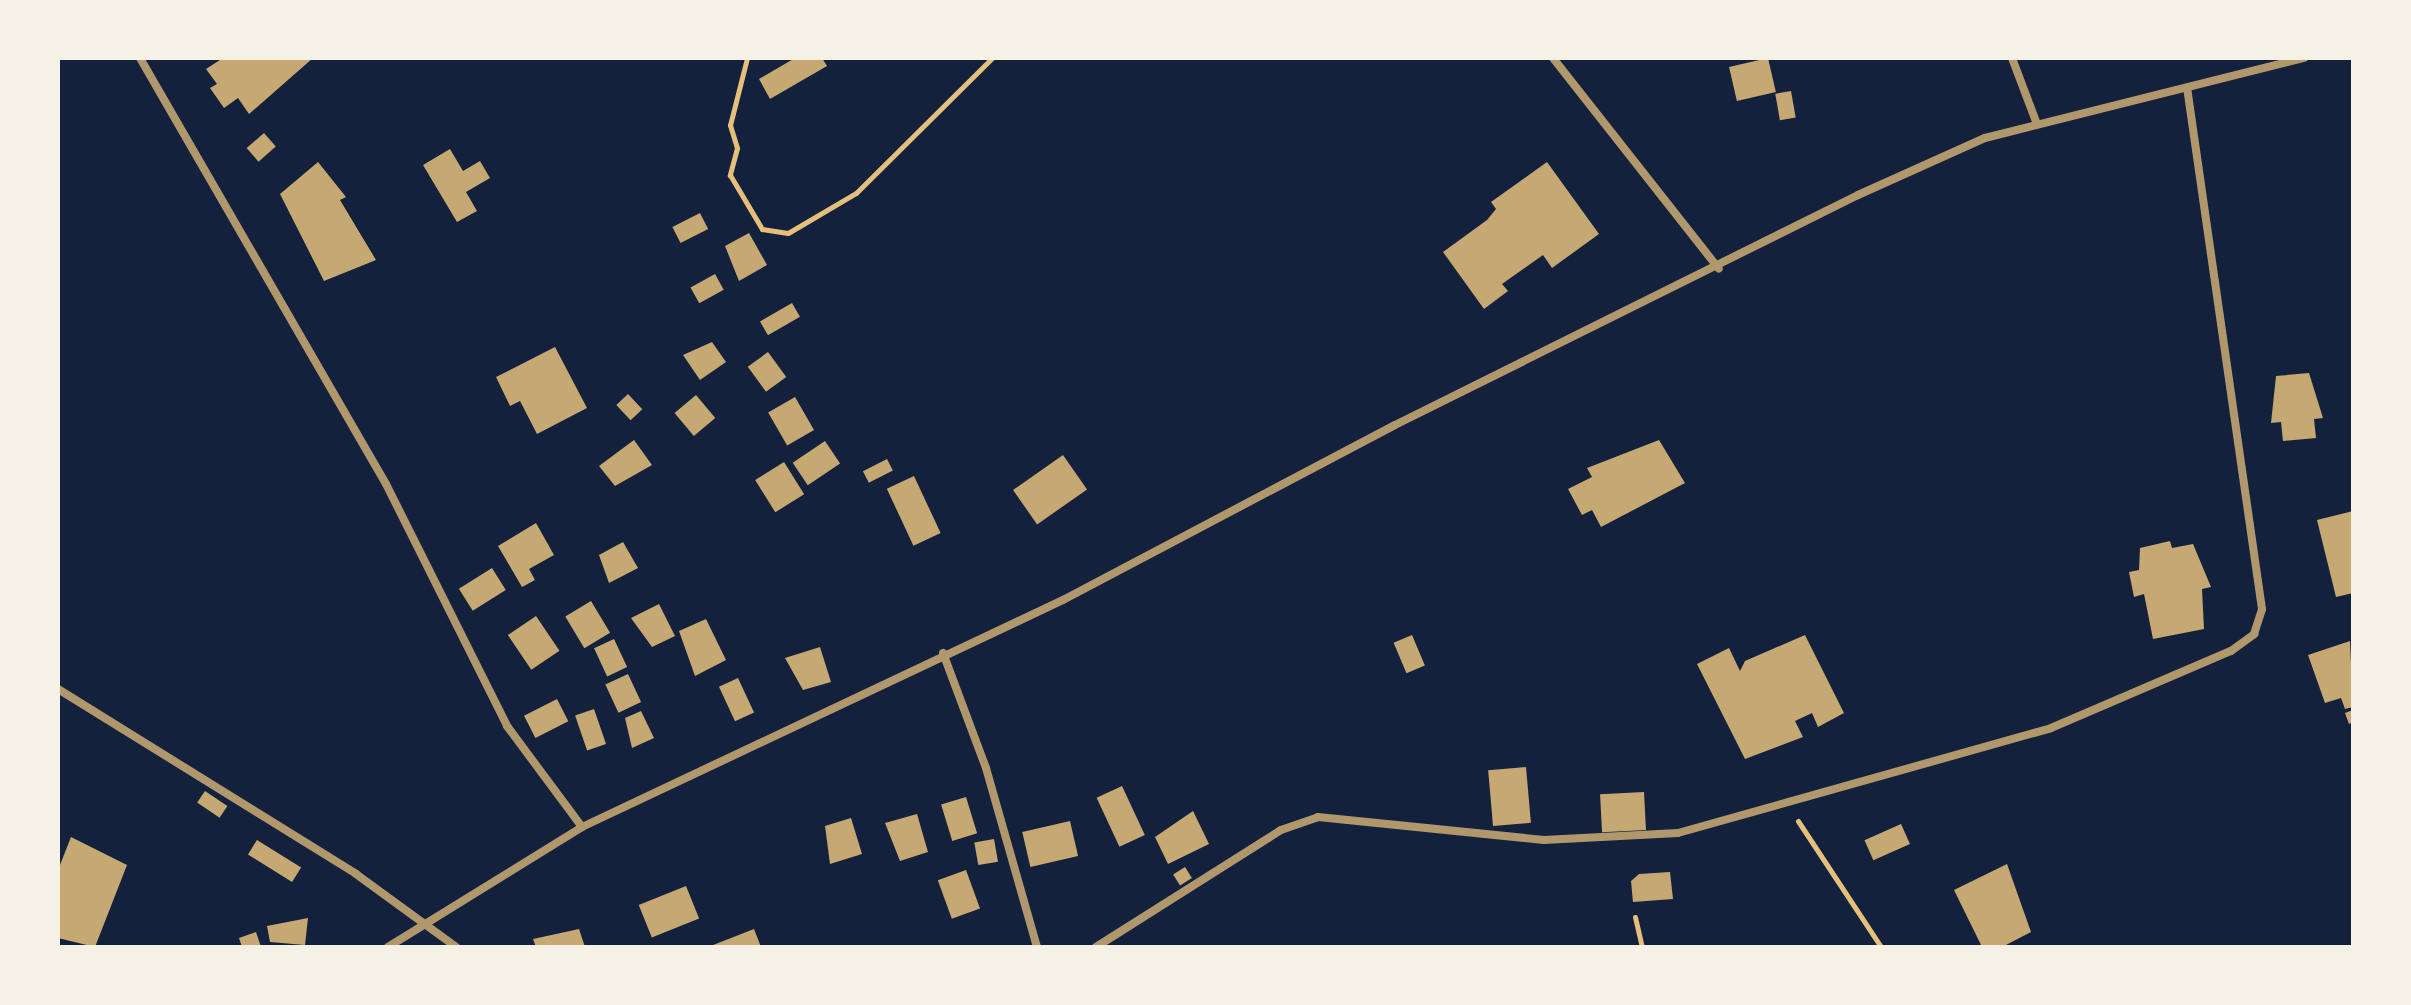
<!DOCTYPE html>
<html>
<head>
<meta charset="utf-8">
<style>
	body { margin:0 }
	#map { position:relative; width:2411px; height:1005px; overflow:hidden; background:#14213d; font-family:"Noto Serif",serif }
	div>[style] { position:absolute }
	.building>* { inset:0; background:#c6a872; transform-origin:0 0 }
	.path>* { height:5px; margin:-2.5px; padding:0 2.5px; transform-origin:2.5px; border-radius:2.5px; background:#e5c07b }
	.minor>* { height:8px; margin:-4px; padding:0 4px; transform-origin:4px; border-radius:4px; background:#b1986c }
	span { translate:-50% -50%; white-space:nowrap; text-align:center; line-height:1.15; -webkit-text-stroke:8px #f6f1e7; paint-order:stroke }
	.frame { position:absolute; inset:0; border:60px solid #f6f1e7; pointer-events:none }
</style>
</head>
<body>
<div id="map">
	<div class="building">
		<div style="clip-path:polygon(223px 58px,313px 58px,249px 114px,238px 98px,224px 108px,210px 88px,217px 84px,206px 69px)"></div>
		<div style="clip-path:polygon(795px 58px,822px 58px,827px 66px,770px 99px,759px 79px)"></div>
		<div style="left:1768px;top:58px;width:35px;height:40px;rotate:77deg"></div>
		<div style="left:1791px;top:91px;width:27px;height:16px;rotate:80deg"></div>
		<div style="left:264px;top:133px;width:18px;height:23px;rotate:49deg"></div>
		<div style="clip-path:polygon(450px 149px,463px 171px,480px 161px,490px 178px,466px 192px,477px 211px,457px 222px,423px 165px)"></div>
		<div style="clip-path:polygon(318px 162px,346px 197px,340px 200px,376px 260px,324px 281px,280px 194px)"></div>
		<div style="clip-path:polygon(1547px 162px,1599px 234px,1552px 268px,1543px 255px,1502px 284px,1508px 291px,1484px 309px,1443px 252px,1487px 220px,1496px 209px,1491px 202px)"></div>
		<div style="left:700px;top:213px;width:18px;height:31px;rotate:63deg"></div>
		<div style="clip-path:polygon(749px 233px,767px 265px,739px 281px,725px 246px)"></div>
		<div style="left:715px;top:274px;width:18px;height:28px;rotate:61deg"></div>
		<div style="left:792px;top:303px;width:16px;height:37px;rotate:60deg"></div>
		<div style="clip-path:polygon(712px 342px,726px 362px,700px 380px,683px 355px)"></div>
		<div style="clip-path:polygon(555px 347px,587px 408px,537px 434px,520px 401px,510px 406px,496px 377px)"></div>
		<div style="left:768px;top:352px;width:31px;height:25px;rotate:54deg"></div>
		<div style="clip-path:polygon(2309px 373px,2323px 418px,2314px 419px,2316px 438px,2283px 441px,2281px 422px,2271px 423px,2276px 376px)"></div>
		<div style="left:628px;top:394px;width:21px;height:16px;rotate:47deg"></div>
		<div style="left:696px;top:395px;width:30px;height:28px;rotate:50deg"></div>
		<div style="left:795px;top:397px;width:38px;height:31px;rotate:60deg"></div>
		<div style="clip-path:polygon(634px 440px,652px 465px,615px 486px,599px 466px)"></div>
		<div style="clip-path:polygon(1659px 440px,1685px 483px,1601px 527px,1592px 510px,1582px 515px,1568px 489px,1592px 477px,1587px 468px)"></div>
		<div style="left:825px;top:441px;width:27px;height:39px;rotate:56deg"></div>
		<div style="left:1063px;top:455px;width:42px;height:61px;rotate:55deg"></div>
		<div style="left:887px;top:459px;width:13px;height:27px;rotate:63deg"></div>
		<div style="left:784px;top:462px;width:38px;height:34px;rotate:58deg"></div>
		<div style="left:914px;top:476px;width:63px;height:30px;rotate:65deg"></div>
		<div style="clip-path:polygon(2353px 511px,2353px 593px,2336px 597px,2317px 520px)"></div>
		<div style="clip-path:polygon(536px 523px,554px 555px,529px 569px,535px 580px,522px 587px,498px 546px)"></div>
		<div style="clip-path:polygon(2170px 541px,2172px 548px,2193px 544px,2211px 587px,2202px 589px,2204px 629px,2153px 639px,2144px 594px,2134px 597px,2129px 572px,2139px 570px,2140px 548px)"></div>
		<div style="clip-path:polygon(623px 542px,638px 568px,609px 583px,599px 555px)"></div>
		<div style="left:492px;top:568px;width:26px;height:39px;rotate:58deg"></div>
		<div style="left:591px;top:601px;width:37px;height:30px;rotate:59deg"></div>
		<div style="clip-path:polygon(659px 604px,675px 636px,652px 647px,631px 618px)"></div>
		<div style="left:536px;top:616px;width:42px;height:34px;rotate:56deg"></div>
		<div style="clip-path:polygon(706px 619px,726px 660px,695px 676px,679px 631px)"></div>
		<div style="left:1412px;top:635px;width:33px;height:20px;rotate:67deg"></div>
		<div style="clip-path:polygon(1805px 635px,1844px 713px,1818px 727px,1812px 713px,1795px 721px,1803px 737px,1745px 759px,1697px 664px,1729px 648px,1740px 671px,1745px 661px)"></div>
		<div style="left:614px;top:639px;width:31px;height:22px;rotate:65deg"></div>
		<div style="clip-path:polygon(2350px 641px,2353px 707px,2345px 709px,2341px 698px,2325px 703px,2308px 655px)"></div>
		<div style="clip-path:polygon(820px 647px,831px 682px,803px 690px,785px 658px)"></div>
		<div style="left:628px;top:674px;width:31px;height:25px;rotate:65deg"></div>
		<div style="left:738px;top:678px;width:38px;height:21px;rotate:65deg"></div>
		<div style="left:557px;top:699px;width:25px;height:37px;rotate:63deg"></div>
		<div style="left:594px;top:709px;width:37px;height:20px;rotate:71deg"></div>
		<div style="clip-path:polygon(2353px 710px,2353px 722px,2349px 724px,2345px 713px)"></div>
		<div style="clip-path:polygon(641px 711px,654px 738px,632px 748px,625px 718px)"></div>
		<div style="left:1526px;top:767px;width:56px;height:38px;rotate:85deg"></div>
		<div style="left:1122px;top:786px;width:54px;height:28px;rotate:65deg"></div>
		<div style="left:205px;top:791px;width:27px;height:14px;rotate:34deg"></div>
		<div style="left:1644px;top:792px;width:38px;height:44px;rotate:87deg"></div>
		<div style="left:966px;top:797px;width:38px;height:26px;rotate:73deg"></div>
		<div style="clip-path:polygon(1193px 811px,1209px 844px,1168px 864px,1155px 837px)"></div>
		<div style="clip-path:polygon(917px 814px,928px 852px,900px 861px,885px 823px)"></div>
		<div style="clip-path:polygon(851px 818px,862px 854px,830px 864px,825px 826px)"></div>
		<div style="left:1070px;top:821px;width:36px;height:49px;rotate:77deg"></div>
		<div style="left:1901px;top:824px;width:22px;height:40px;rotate:66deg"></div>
		<div style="clip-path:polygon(71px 837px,127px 865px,95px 947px,58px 938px,58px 870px)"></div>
		<div style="left:994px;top:839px;width:23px;height:20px;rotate:80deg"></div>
		<div style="left:257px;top:840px;width:52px;height:17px;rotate:32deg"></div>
		<div style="clip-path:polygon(2007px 864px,2031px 932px,2002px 947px,1982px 947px,1954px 890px)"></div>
		<div style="left:1185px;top:867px;width:13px;height:14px;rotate:58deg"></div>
		<div style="left:966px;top:870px;width:41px;height:30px;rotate:70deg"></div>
		<div style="clip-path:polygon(1670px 872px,1673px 899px,1633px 902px,1631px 881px,1639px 874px)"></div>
		<div style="left:686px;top:886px;width:35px;height:51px;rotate:68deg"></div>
		<div style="clip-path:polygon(308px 918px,305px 945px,270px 942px,267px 926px)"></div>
		<div style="clip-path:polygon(579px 929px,585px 947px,536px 947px,533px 939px)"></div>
		<div style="clip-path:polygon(754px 929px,761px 947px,708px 947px)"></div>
		<div style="clip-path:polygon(256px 932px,261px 947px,242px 947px,239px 938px)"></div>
	</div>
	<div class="path">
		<div style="left:747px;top:58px;width:69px;rotate:104.2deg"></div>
		<div style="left:730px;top:125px;width:24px;rotate:73deg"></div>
		<div style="left:737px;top:148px;width:28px;rotate:105deg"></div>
		<div style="left:730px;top:175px;width:63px;rotate:59.3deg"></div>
		<div style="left:762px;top:229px;width:26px;rotate:9deg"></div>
		<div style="left:788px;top:233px;width:79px;rotate:-30.5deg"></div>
		<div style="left:856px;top:193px;width:192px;rotate:-44.8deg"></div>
		<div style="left:1798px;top:821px;width:151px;rotate:56.6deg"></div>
		<div style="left:1635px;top:917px;width:31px;rotate:77deg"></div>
	</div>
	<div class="minor">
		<div style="left:140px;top:58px;width:492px;rotate:60deg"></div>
		<div style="left:386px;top:484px;width:271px;rotate:63.4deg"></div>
		<div style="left:507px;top:726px;width:126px;rotate:53.4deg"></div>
		<div style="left:1553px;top:58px;width:268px;rotate:51.8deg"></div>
		<div style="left:2012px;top:58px;width:71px;rotate:69.3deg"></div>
		<div style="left:943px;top:653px;width:123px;rotate:69.5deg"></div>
		<div style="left:986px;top:768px;width:186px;rotate:74.1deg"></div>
		<div style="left:58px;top:689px;width:351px;rotate:31.8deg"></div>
		<div style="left:356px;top:874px;width:124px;rotate:36.1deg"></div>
		<div style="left:388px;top:947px;width:228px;rotate:-31.7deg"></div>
		<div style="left:582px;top:827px;width:532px;rotate:-25.26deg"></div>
		<div style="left:1063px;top:600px;width:375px;rotate:-27.8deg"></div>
		<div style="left:1395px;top:425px;width:517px;rotate:-26.42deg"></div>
		<div style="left:1858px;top:195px;width:139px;rotate:-24.2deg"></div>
		<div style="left:1985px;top:138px;width:329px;rotate:-14.1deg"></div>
		<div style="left:1096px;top:947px;width:219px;rotate:-32.3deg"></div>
		<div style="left:1281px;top:830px;width:39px;rotate:-19deg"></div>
		<div style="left:1318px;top:817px;width:227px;rotate:5.8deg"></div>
		<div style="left:1544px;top:840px;width:134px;rotate:-3deg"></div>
		<div style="left:1678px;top:833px;width:387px;rotate:-15.7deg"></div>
		<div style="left:2051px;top:728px;width:196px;rotate:-23.2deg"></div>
		<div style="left:2231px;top:651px;width:29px;rotate:-36deg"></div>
		<div style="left:2254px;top:634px;width:26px;rotate:-72deg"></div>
		<div style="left:2262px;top:609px;width:527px;rotate:-98.18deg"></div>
	</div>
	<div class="frame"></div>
</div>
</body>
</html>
